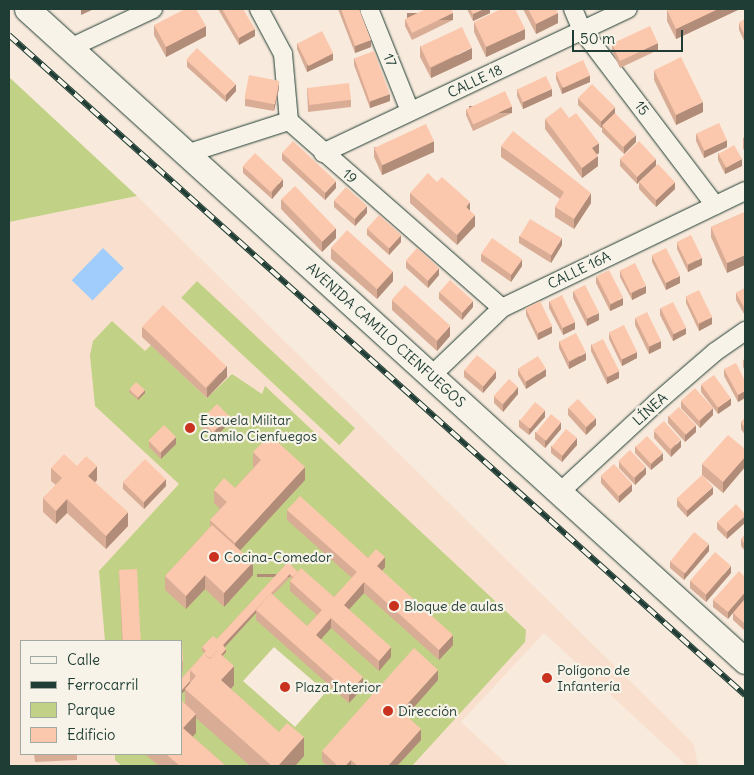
<!DOCTYPE html>
<html>
<head>
<meta charset="utf-8">
<style>
	body { margin:0 }
	#map { position:relative; width:754px; height:775px; overflow:hidden; background:#f8eadc; font-family:Delius,sans-serif }
	div>[style] { position:absolute }
	.built>* { inset:0; background:#f9e0ce }
	.green>* { inset:0; background:#c1d185; transform-origin:0 0 }
	.water>* { inset:0; background:#a0cdfb; transform-origin:0 0 }
	.roads { filter:drop-shadow(0 0 1px #1f3d34) drop-shadow(0 0 1px #1f3d34) }
	.street>* { height:18px; margin:-9px; padding:0 9px; transform-origin:9px; border-radius:9px; background:#f7f3e8 }
	.secondary>* { height:25px; margin:-12.5px; padding:0 12.5px; transform-origin:12.5px; border-radius:12.5px; background:#f7f3e8 }
	.rail>* { height:5.5px; margin-top:-2.75px; transform-origin:0; background:repeating-linear-gradient(90deg,#f7f3e8 0 11px,#1f3d34 0 22px); box-sizing:border-box; border-block:1px solid #1f3d34 }
	.wall>* { inset:0; background:#d9ac95 }
	.shaded-wall>* { inset:0; background:#b08c79; transform-origin:0 0 }
	.building>* { inset:0; background:#fcc8ad; transform-origin:0 0 }
	.dots>* { width:14px; height:14px; translate:-50% -50%; box-sizing:border-box; border:2px solid #f7f3e8; border-radius:50% }
	span { translate:-50% -50%; white-space:nowrap; text-align:center; line-height:1.15; -webkit-text-stroke:4.5px #f7f3e8; paint-order:stroke }
	.street-label { font-size:14px; color:#1f3d34 }
	.poi-label { font-size:14px; color:#1f3d34 }
	.left { translate:0 -50%; text-align:left }
	.frame { position:absolute; inset:0; border:10px solid #1f3d34; pointer-events:none }
	.legend { position:absolute; left:20px; top:640px; width:162px; height:115px; box-sizing:border-box; background:#f7f3e8; border:1px solid #a1aaa0; margin:0; padding:6px 9px; list-style:none; font-size:15px; color:#1f3d34 }
	.legend li { display:flex; align-items:center; gap:10px; height:25px }
	.legend b { width:25px; border:1px solid #a1aaa0 }
	.scale { position:absolute; left:572px; top:30px; width:111px; height:22px; box-sizing:border-box; border:2px solid #1f3d34; border-top:0; padding-left:6px; font-size:15px; line-height:18px; white-space:nowrap; color:#1f3d34; -webkit-text-stroke:4px #f7f3e8; paint-order:stroke }
</style>
</head>
<body>
<div id="map">
	<div class="built">
		<div style="clip-path:polygon(evenodd,137px 196px,694px 744px,698px 766px,684px 766px,685px 764px,544px 633px,461px 722px,509px 766px,9px 766px,9px 222px,137px 196px,21px 641px,181px 641px,181px 754px,21px 754px,21px 641px,137px 196px,274px 647px,326px 692px,295px 727px,243px 681px,274px 647px)"></div>
	</div>
	<div class="green">
		<div style="clip-path:polygon(9px 77px,137px 196px,9px 222px)"></div>
		<div style="left:197px;top:281px;width:216px;height:23px;rotate:43deg"></div>
		<div style="clip-path:polygon(evenodd,112px 321px,145px 351px,151px 345px,207px 398px,232px 374px,262px 394px,265px 386px,526px 630px,525px 642px,412px 766px,122px 766px,115px 760px,115px 754px,181px 754px,181px 641px,105px 641px,99px 571px,179px 484px,95px 406px,90px 355px,93px 341px,112px 321px,274px 647px,326px 692px,295px 727px,243px 681px,274px 647px)"></div>
	</div>
	<div class="water">
		<div style="left:103px;top:248px;width:29px;height:45px;rotate:44deg"></div>
	</div>
	<div class="roads">
		<div class="street">
			<div style="left:259px;top:9px;width:51px;rotate:61.9deg"></div>
			<div style="left:283px;top:54px;width:67px;rotate:84.9deg"></div>
			<div style="left:289px;top:121px;width:283px;rotate:41.3deg"></div>
			<div style="left:369px;top:9px;width:110px;rotate:68.1deg"></div>
			<div style="left:573px;top:9px;width:23px;rotate:67deg"></div>
			<div style="left:582px;top:30px;width:220px;rotate:52.8deg"></div>
			<div style="left:70px;top:48px;width:92px;rotate:-25.2deg"></div>
			<div style="left:323px;top:153px;width:337px;rotate:-25.3deg"></div>
			<div style="left:186px;top:154px;width:108px;rotate:-17.8deg"></div>
			<div style="left:431px;top:376px;width:98px;rotate:-43.8deg"></div>
			<div style="left:502px;top:308px;width:270px;rotate:-25.7deg"></div>
			<div style="left:560px;top:492px;width:131px;rotate:-42.8deg"></div>
			<div style="left:656px;top:403px;width:78px;rotate:-40.8deg"></div>
			<div style="left:715px;top:352px;width:37px;rotate:-35deg"></div>
		</div>
		<div class="secondary">
			<div style="left:27px;top:9px;width:970px;rotate:42.24deg"></div>
		</div>
	</div>
	<div class="rail">
		<div style="left:9px;top:35px;width:989px;rotate:41.88deg"></div>
	</div>
	<div class="wall">
		<div style="clip-path:polygon(218px 9px,243px 9px,255px 36px,239px 45px)"></div>
		<div style="clip-path:polygon(338px 9px,359px 9px,371px 47px,355px 53px)"></div>
		<div style="clip-path:polygon(467px 9px,490px 9px,490px 13px,473px 21px)"></div>
		<div style="clip-path:polygon(523px 9px,556px 9px,558px 23px,536px 34px)"></div>
		<div style="clip-path:polygon(740px 9px,676px 39px,667px 21px,667px 10px)"></div>
		<div style="clip-path:polygon(405px 19px,453px 20px,412px 40px,405px 26px)"></div>
		<div style="clip-path:polygon(745px 19px,745px 43px,739px 30px,739px 23px)"></div>
		<div style="clip-path:polygon(474px 22px,525px 39px,486px 57px,474px 32px)"></div>
		<div style="clip-path:polygon(154px 25px,206px 36px,166px 57px,154px 35px)"></div>
		<div style="clip-path:polygon(297px 43px,333px 60px,307px 72px,297px 49px)"></div>
		<div style="clip-path:polygon(612px 44px,658px 50px,620px 68px,612px 51px)"></div>
		<div style="clip-path:polygon(420px 46px,472px 59px,431px 78px,420px 57px)"></div>
		<div style="clip-path:polygon(354px 58px,390px 101px,370px 108px,354px 65px)"></div>
		<div style="clip-path:polygon(187px 60px,236px 91px,226px 102px,187px 67px)"></div>
		<div style="clip-path:polygon(654px 70px,703px 112px,676px 125px,654px 80px)"></div>
		<div style="clip-path:polygon(556px 72px,590px 82px,562px 94px,556px 79px)"></div>
		<div style="clip-path:polygon(279px 88px,274px 111px,245px 106px,245px 99px)"></div>
		<div style="clip-path:polygon(307px 88px,351px 100px,351px 107px,308px 112px)"></div>
		<div style="clip-path:polygon(517px 89px,552px 96px,523px 109px,517px 96px)"></div>
		<div style="clip-path:polygon(578px 98px,615px 114px,636px 142px,624px 154px,602px 132px,602px 126px,601px 128px,578px 105px)"></div>
		<div style="clip-path:polygon(466px 109px,512px 113px,473px 131px,466px 115px)"></div>
		<div style="clip-path:polygon(569px 118px,599px 153px,597px 154px,598px 166px,582px 178px,545px 129px,545px 119px)"></div>
		<div style="clip-path:polygon(696px 134px,727px 147px,704px 158px,696px 141px)"></div>
		<div style="clip-path:polygon(745px 137px,745px 153px,743px 148px,743px 138px)"></div>
		<div style="clip-path:polygon(501px 146px,591px 203px,574px 229px,555px 217px,555px 207px,560px 199px,501px 157px)"></div>
		<div style="clip-path:polygon(374px 147px,434px 152px,382px 175px,374px 157px)"></div>
		<div style="clip-path:polygon(282px 153px,336px 188px,325px 200px,282px 160px)"></div>
		<div style="clip-path:polygon(718px 153px,742px 166px,725px 174px,718px 160px)"></div>
		<div style="clip-path:polygon(620px 159px,656px 159px,637px 184px,620px 166px)"></div>
		<div style="clip-path:polygon(243px 166px,283px 186px,272px 199px,243px 173px)"></div>
		<div style="clip-path:polygon(639px 182px,675px 189px,656px 207px,639px 189px)"></div>
		<div style="clip-path:polygon(410px 193px,470px 211px,475px 226px,457px 245px,410px 203px)"></div>
		<div style="clip-path:polygon(281px 199px,336px 238px,322px 252px,281px 209px)"></div>
		<div style="clip-path:polygon(334px 200px,367px 213px,355px 226px,334px 207px)"></div>
		<div style="clip-path:polygon(745px 212px,727px 273px,711px 237px,711px 227px)"></div>
		<div style="clip-path:polygon(367px 228px,401px 242px,389px 255px,367px 235px)"></div>
		<div style="clip-path:polygon(519px 236px,562px 245px,551px 263px,519px 243px)"></div>
		<div style="clip-path:polygon(677px 242px,702px 265px,688px 272px,677px 249px)"></div>
		<div style="clip-path:polygon(331px 248px,393px 281px,377px 299px,331px 259px)"></div>
		<div style="clip-path:polygon(481px 254px,522px 266px,511px 282px,481px 261px)"></div>
		<div style="clip-path:polygon(652px 255px,680px 283px,666px 290px,652px 262px)"></div>
		<div style="clip-path:polygon(406px 261px,439px 275px,428px 288px,406px 268px)"></div>
		<div style="clip-path:polygon(620px 270px,646px 293px,632px 300px,620px 277px)"></div>
		<div style="clip-path:polygon(596px 276px,623px 305px,610px 311px,596px 283px)"></div>
		<div style="clip-path:polygon(745px 288px,744px 314px,736px 300px,736px 293px)"></div>
		<div style="clip-path:polygon(573px 291px,599px 320px,587px 326px,573px 298px)"></div>
		<div style="clip-path:polygon(439px 292px,473px 307px,462px 320px,439px 299px)"></div>
		<div style="clip-path:polygon(686px 297px,712px 324px,699px 331px,686px 303px)"></div>
		<div style="clip-path:polygon(392px 300px,450px 336px,437px 351px,392px 310px)"></div>
		<div style="clip-path:polygon(549px 301px,575px 329px,563px 335px,549px 308px)"></div>
		<div style="clip-path:polygon(526px 308px,552px 333px,538px 340px,526px 315px)"></div>
		<div style="clip-path:polygon(660px 308px,686px 334px,673px 341px,660px 315px)"></div>
		<div style="clip-path:polygon(635px 318px,661px 348px,649px 354px,635px 325px)"></div>
		<div style="clip-path:polygon(142px 327px,227px 377px,207px 398px,142px 337px)"></div>
		<div style="clip-path:polygon(609px 333px,637px 358px,622px 366px,609px 339px)"></div>
		<div style="clip-path:polygon(559px 341px,586px 360px,569px 369px,559px 348px)"></div>
		<div style="clip-path:polygon(591px 344px,619px 378px,607px 384px,591px 351px)"></div>
		<div style="clip-path:polygon(745px 359px,745px 371px,743px 367px,743px 360px)"></div>
		<div style="clip-path:polygon(518px 369px,546px 376px,526px 389px,518px 375px)"></div>
		<div style="clip-path:polygon(724px 369px,745px 381px,745px 398px,738px 402px,724px 376px)"></div>
		<div style="clip-path:polygon(464px 370px,496px 378px,483px 393px,464px 377px)"></div>
		<div style="clip-path:polygon(701px 385px,731px 405px,718px 414px,701px 392px)"></div>
		<div style="clip-path:polygon(129px 389px,145px 393px,138px 400px,129px 392px)"></div>
		<div style="clip-path:polygon(518px 394px,503px 412px,494px 403px,494px 396px)"></div>
		<div style="clip-path:polygon(681px 401px,713px 415px,700px 428px,681px 408px)"></div>
		<div style="clip-path:polygon(568px 408px,596px 425px,586px 435px,568px 415px)"></div>
		<div style="clip-path:polygon(668px 416px,696px 432px,685px 442px,668px 423px)"></div>
		<div style="clip-path:polygon(545px 417px,529px 435px,519px 427px,519px 420px)"></div>
		<div style="clip-path:polygon(745px 418px,745px 435px,741px 429px,741px 422px)"></div>
		<div style="clip-path:polygon(202px 421px,229px 423px,214px 439px,202px 428px)"></div>
		<div style="clip-path:polygon(561px 429px,545px 448px,535px 439px,535px 432px)"></div>
		<div style="clip-path:polygon(654px 431px,681px 447px,671px 457px,654px 438px)"></div>
		<div style="clip-path:polygon(149px 441px,176px 444px,161px 459px,149px 447px)"></div>
		<div style="clip-path:polygon(577px 445px,562px 462px,551px 453px,551px 446px)"></div>
		<div style="clip-path:polygon(635px 446px,663px 460px,651px 470px,635px 453px)"></div>
		<div style="clip-path:polygon(745px 449px,745px 467px,723px 493px,702px 475px,702px 464px)"></div>
		<div style="clip-path:polygon(253px 452px,305px 480px,240px 550px,253px 575px,224px 607px,205px 589px,186px 609px,165px 590px,165px 576px,210px 527px,210px 520px,220px 509px,214px 503px,214px 490px,235px 488px,254px 467px,253px 466px)"></div>
		<div style="clip-path:polygon(619px 461px,646px 474px,635px 485px,619px 468px)"></div>
		<div style="clip-path:polygon(77px 466px,97px 480px,95px 482px,128px 526px,106px 549px,67px 513px,56px 524px,43px 512px,43px 498px,56px 485px,51px 481px,51px 468px)"></div>
		<div style="clip-path:polygon(601px 476px,632px 491px,619px 503px,601px 483px)"></div>
		<div style="clip-path:polygon(123px 482px,166px 486px,144px 509px,123px 489px)"></div>
		<div style="clip-path:polygon(713px 494px,687px 517px,677px 506px,677px 499px)"></div>
		<div style="clip-path:polygon(evenodd,287px 510px,385px 567px,382px 571px,453px 645px,439px 660px,364px 593px,349px 609px,391px 657px,379px 671px,331px 628px,321px 639px,363px 688px,349px 703px,256px 620px,256px 613px,225px 647px,226px 652px,223px 656px,234px 685px,231px 689px,304px 756px,295px 766px,250px 766px,196px 718px,196px 733px,192px 736px,226px 766px,159px 766px,146px 755px,146px 754px,181px 754px,185px 703px,185px 691px,181px 679px,205px 653px,202px 651px,202px 647px,217px 639px,288px 562px,298px 572px,334px 597px,352px 578px,287px 520px,287px 510px,290px 577px,292px 579px,290px 581px,290px 591px,317px 615px,307px 626px,273px 595px,290px 577px)"></div>
		<div style="clip-path:polygon(745px 514px,727px 539px,717px 529px,717px 522px)"></div>
		<div style="clip-path:polygon(745px 535px,745px 551px,741px 546px,741px 539px)"></div>
		<div style="clip-path:polygon(709px 551px,684px 580px,670px 568px,670px 561px)"></div>
		<div style="clip-path:polygon(119px 570px,141px 641px,122px 641px)"></div>
		<div style="clip-path:polygon(731px 573px,706px 602px,690px 588px,690px 581px)"></div>
		<div style="clip-path:polygon(745px 577px,728px 619px,713px 607px,713px 600px)"></div>
		<div style="clip-path:polygon(745px 599px,745px 629px,744px 630px,733px 620px,733px 613px)"></div>
		<div style="clip-path:polygon(181px 641px,183px 661px,183px 671px,181px 671px)"></div>
		<div style="clip-path:polygon(438px 680px,406px 716px,421px 740px,397px 766px,327px 766px,322px 761px,322px 751px)"></div>
		<div style="clip-path:polygon(34px 754px,77px 754px,77px 760px,35px 762px)"></div>
	</div>
	<div class="shaded-wall">
		<div style="clip-path:polygon(81px 9px,94px 9px,81px 15px)"></div>
		<div style="clip-path:polygon(484px 9px,490px 9px,490px 13px,473px 21px,473px 14px)"></div>
		<div style="clip-path:polygon(718px 9px,740px 9px,676px 39px,676px 29px)"></div>
		<div style="left:453px;top:13px;width:7px;height:46px;rotate:90deg"></div>
		<div style="clip-path:polygon(558px 13px,558px 23px,536px 34px,536px 24px)"></div>
		<div style="clip-path:polygon(206px 26px,206px 36px,166px 57px,166px 47px)"></div>
		<div style="clip-path:polygon(255px 29px,255px 36px,239px 45px,239px 38px)"></div>
		<div style="clip-path:polygon(525px 29px,525px 39px,486px 57px,486px 47px)"></div>
		<div style="clip-path:polygon(371px 40px,371px 47px,355px 53px,355px 46px)"></div>
		<div style="left:658px;top:43px;width:7px;height:42px;rotate:90deg"></div>
		<div style="clip-path:polygon(472px 48px,472px 59px,431px 78px,431px 68px)"></div>
		<div style="clip-path:polygon(333px 53px,333px 60px,307px 72px,307px 65px)"></div>
		<div style="clip-path:polygon(590px 75px,590px 82px,562px 94px,562px 87px)"></div>
		<div style="clip-path:polygon(279px 81px,279px 88px,274px 111px,274px 104px)"></div>
		<div style="clip-path:polygon(236px 84px,236px 91px,226px 102px,226px 95px)"></div>
		<div style="clip-path:polygon(552px 89px,552px 96px,523px 109px,523px 102px)"></div>
		<div style="clip-path:polygon(390px 94px,390px 101px,370px 108px,370px 101px)"></div>
		<div style="clip-path:polygon(703px 102px,703px 112px,676px 125px,676px 115px)"></div>
		<div style="left:512px;top:106px;width:7px;height:43px;rotate:90deg"></div>
		<div style="clip-path:polygon(615px 107px,615px 114px,601px 128px,601px 121px)"></div>
		<div style="clip-path:polygon(636px 135px,636px 142px,624px 154px,624px 147px)"></div>
		<div style="clip-path:polygon(727px 140px,727px 147px,704px 158px,704px 151px)"></div>
		<div style="clip-path:polygon(434px 141px,434px 152px,382px 175px,382px 164px)"></div>
		<div style="clip-path:polygon(599px 143px,599px 153px,592px 158px,592px 148px)"></div>
		<div style="clip-path:polygon(598px 156px,598px 166px,582px 178px,582px 168px)"></div>
		<div style="clip-path:polygon(656px 159px,656px 166px,637px 184px,637px 177px)"></div>
		<div style="clip-path:polygon(742px 159px,742px 166px,725px 174px,725px 168px)"></div>
		<div style="clip-path:polygon(283px 179px,283px 186px,272px 199px,272px 192px)"></div>
		<div style="clip-path:polygon(336px 181px,336px 188px,325px 200px,325px 193px)"></div>
		<div style="clip-path:polygon(675px 182px,675px 189px,656px 207px,656px 200px)"></div>
		<div style="clip-path:polygon(591px 193px,591px 203px,574px 229px,574px 219px)"></div>
		<div style="clip-path:polygon(470px 202px,470px 213px,466px 207px)"></div>
		<div style="clip-path:polygon(367px 206px,367px 213px,355px 226px,355px 219px)"></div>
		<div style="clip-path:polygon(475px 215px,475px 226px,457px 245px,457px 235px)"></div>
		<div style="clip-path:polygon(336px 228px,336px 238px,322px 252px,322px 241px)"></div>
		<div style="clip-path:polygon(401px 235px,401px 242px,389px 255px,389px 248px)"></div>
		<div style="clip-path:polygon(562px 238px,562px 245px,551px 263px,551px 256px)"></div>
		<div style="clip-path:polygon(745px 255px,745px 265px,727px 273px,727px 263px)"></div>
		<div style="clip-path:polygon(702px 258px,702px 265px,688px 272px,688px 265px)"></div>
		<div style="clip-path:polygon(522px 259px,522px 266px,511px 282px,511px 275px)"></div>
		<div style="clip-path:polygon(439px 268px,439px 275px,428px 288px,428px 281px)"></div>
		<div style="clip-path:polygon(393px 271px,393px 281px,377px 299px,377px 289px)"></div>
		<div style="clip-path:polygon(680px 276px,680px 283px,666px 290px,666px 283px)"></div>
		<div style="clip-path:polygon(646px 286px,646px 293px,632px 300px,632px 293px)"></div>
		<div style="clip-path:polygon(623px 298px,623px 305px,610px 311px,610px 305px)"></div>
		<div style="clip-path:polygon(473px 301px,473px 307px,462px 320px,462px 313px)"></div>
		<div style="clip-path:polygon(745px 306px,745px 313px,744px 314px,744px 307px)"></div>
		<div style="clip-path:polygon(599px 313px,599px 320px,587px 326px,587px 319px)"></div>
		<div style="clip-path:polygon(712px 317px,712px 324px,699px 331px,699px 324px)"></div>
		<div style="clip-path:polygon(575px 322px,575px 329px,563px 335px,563px 328px)"></div>
		<div style="clip-path:polygon(450px 326px,450px 336px,437px 351px,437px 341px)"></div>
		<div style="clip-path:polygon(552px 326px,552px 333px,538px 340px,538px 333px)"></div>
		<div style="clip-path:polygon(686px 328px,686px 334px,673px 341px,673px 334px)"></div>
		<div style="clip-path:polygon(661px 341px,661px 348px,649px 354px,649px 347px)"></div>
		<div style="clip-path:polygon(637px 352px,637px 358px,622px 366px,622px 359px)"></div>
		<div style="clip-path:polygon(586px 353px,586px 360px,569px 369px,569px 362px)"></div>
		<div style="clip-path:polygon(227px 366px,227px 377px,207px 398px,207px 388px)"></div>
		<div style="clip-path:polygon(546px 369px,546px 376px,526px 389px,526px 382px)"></div>
		<div style="clip-path:polygon(496px 371px,496px 378px,483px 393px,483px 386px)"></div>
		<div style="clip-path:polygon(619px 371px,619px 378px,607px 384px,607px 377px)"></div>
		<div style="clip-path:polygon(518px 387px,518px 394px,503px 412px,503px 405px)"></div>
		<div style="clip-path:polygon(145px 390px,145px 393px,138px 400px,138px 397px)"></div>
		<div style="clip-path:polygon(745px 391px,745px 398px,738px 402px,738px 395px)"></div>
		<div style="clip-path:polygon(731px 398px,731px 405px,718px 414px,718px 407px)"></div>
		<div style="clip-path:polygon(713px 408px,713px 415px,700px 428px,700px 421px)"></div>
		<div style="clip-path:polygon(545px 410px,545px 417px,529px 435px,529px 428px)"></div>
		<div style="clip-path:polygon(229px 416px,229px 423px,214px 439px,214px 432px)"></div>
		<div style="clip-path:polygon(596px 418px,596px 425px,586px 435px,586px 428px)"></div>
		<div style="clip-path:polygon(561px 422px,561px 429px,545px 448px,545px 441px)"></div>
		<div style="clip-path:polygon(696px 425px,696px 432px,685px 442px,685px 435px)"></div>
		<div style="clip-path:polygon(176px 437px,176px 444px,161px 459px,161px 452px)"></div>
		<div style="clip-path:polygon(577px 438px,577px 445px,562px 462px,562px 455px)"></div>
		<div style="clip-path:polygon(681px 440px,681px 447px,671px 457px,671px 450px)"></div>
		<div style="clip-path:polygon(663px 453px,663px 460px,651px 470px,651px 464px)"></div>
		<div style="clip-path:polygon(745px 457px,745px 467px,723px 493px,723px 482px)"></div>
		<div style="clip-path:polygon(97px 466px,97px 480px,88px 489px,88px 476px)"></div>
		<div style="clip-path:polygon(305px 467px,305px 480px,235px 556px,235px 543px)"></div>
		<div style="clip-path:polygon(646px 467px,646px 474px,635px 485px,635px 478px)"></div>
		<div style="clip-path:polygon(166px 479px,166px 486px,144px 509px,144px 502px)"></div>
		<div style="clip-path:polygon(632px 484px,632px 491px,619px 503px,619px 496px)"></div>
		<div style="clip-path:polygon(713px 487px,713px 494px,687px 517px,687px 510px)"></div>
		<div style="clip-path:polygon(67px 499px,67px 513px,56px 524px,56px 511px)"></div>
		<div style="clip-path:polygon(128px 512px,128px 526px,106px 549px,106px 536px)"></div>
		<div style="clip-path:polygon(745px 516px,745px 523px,727px 539px,727px 532px)"></div>
		<div style="clip-path:polygon(709px 544px,709px 551px,684px 580px,684px 573px)"></div>
		<div style="clip-path:polygon(385px 557px,385px 567px,377px 577px,377px 566px)"></div>
		<div style="clip-path:polygon(253px 562px,253px 575px,224px 607px,224px 593px)"></div>
		<div style="clip-path:polygon(731px 566px,731px 573px,706px 602px,706px 595px)"></div>
		<div style="left:290px;top:574px;width:3px;height:33px;rotate:90deg"></div>
		<div style="clip-path:polygon(205px 575px,205px 589px,186px 609px,186px 596px)"></div>
		<div style="clip-path:polygon(364px 582px,364px 593px,344px 615px,344px 605px)"></div>
		<div style="clip-path:polygon(745px 592px,745px 599px,728px 619px,728px 612px)"></div>
		<div style="clip-path:polygon(262px 604px,256px 610px,256px 613px,223px 649px,223px 645px)"></div>
		<div style="clip-path:polygon(331px 618px,331px 628px,316px 645px,316px 635px)"></div>
		<div style="clip-path:polygon(453px 635px,453px 645px,439px 660px,439px 650px)"></div>
		<div style="clip-path:polygon(391px 647px,391px 657px,379px 671px,379px 661px)"></div>
		<div style="clip-path:polygon(226px 649px,226px 652px,215px 663px,215px 660px)"></div>
		<div style="clip-path:polygon(234px 666px,234px 685px,221px 700px,221px 680px)"></div>
		<div style="clip-path:polygon(438px 670px,438px 680px,401px 722px,401px 711px)"></div>
		<div style="clip-path:polygon(363px 677px,363px 688px,349px 703px,349px 693px)"></div>
		<div style="clip-path:polygon(190px 681px,190px 685px,185px 689px,185px 691px,181px 694px,181px 691px)"></div>
		<div style="clip-path:polygon(196px 714px,196px 733px,183px 747px,183px 728px)"></div>
		<div style="clip-path:polygon(421px 729px,421px 740px,397px 766px,388px 766px)"></div>
		<div style="clip-path:polygon(304px 737px,304px 756px,295px 766px,278px 766px)"></div>
		<div style="clip-path:polygon(351px 760px,351px 766px,345px 766px)"></div>
	</div>
	<div class="building">
		<div style="clip-path:polygon(185px 9px,196px 9px,206px 26px,166px 47px,154px 25px)"></div>
		<div style="clip-path:polygon(222px 9px,243px 9px,255px 29px,239px 38px)"></div>
		<div style="clip-path:polygon(341px 9px,359px 9px,371px 40px,355px 46px)"></div>
		<div style="clip-path:polygon(426px 9px,451px 9px,453px 13px,412px 33px,405px 19px)"></div>
		<div style="clip-path:polygon(470px 9px,484px 9px,473px 14px)"></div>
		<div style="clip-path:polygon(501px 9px,515px 9px,525px 29px,486px 47px,474px 22px)"></div>
		<div style="clip-path:polygon(528px 9px,556px 9px,558px 13px,536px 24px)"></div>
		<div style="clip-path:polygon(671px 9px,718px 9px,676px 29px,667px 10px)"></div>
		<div style="clip-path:polygon(745px 19px,745px 36px,739px 23px)"></div>
		<div style="left:650px;top:26px;width:19px;height:42px;rotate:65deg"></div>
		<div style="left:462px;top:27px;width:23px;height:46px;rotate:65deg"></div>
		<div style="left:322px;top:31px;width:25px;height:28px;rotate:63deg"></div>
		<div style="left:197px;top:48px;width:53px;height:16px;rotate:43deg"></div>
		<div style="left:374px;top:51px;width:46px;height:21px;rotate:70deg"></div>
		<div style="left:681px;top:57px;width:50px;height:30px;rotate:64deg"></div>
		<div style="left:583px;top:60px;width:17px;height:30px;rotate:65deg"></div>
		<div style="left:249px;top:75px;width:31px;height:24px;rotate:11deg"></div>
		<div style="left:546px;top:76px;width:14px;height:32px;rotate:65deg"></div>
		<div style="left:349px;top:83px;width:17px;height:42px;rotate:83deg"></div>
		<div style="left:592px;top:84px;width:33px;height:20px;rotate:45deg"></div>
		<div style="left:505px;top:91px;width:17px;height:43px;rotate:65deg"></div>
		<div style="clip-path:polygon(561px 107px,569px 118px,576px 113px,599px 143px,592px 148px,598px 156px,582px 168px,545px 119px)"></div>
		<div style="left:615px;top:113px;width:30px;height:18px;rotate:46deg"></div>
		<div style="left:719px;top:123px;width:19px;height:25px;rotate:65deg"></div>
		<div style="left:426px;top:124px;width:19px;height:57px;rotate:65deg"></div>
		<div style="clip-path:polygon(513px 131px,591px 193px,574px 219px,555px 207px,564px 192px,501px 146px)"></div>
		<div style="left:293px;top:141px;width:59px;height:16px;rotate:43deg"></div>
		<div style="left:639px;top:141px;width:25px;height:26px;rotate:47deg"></div>
		<div style="left:734px;top:145px;width:16px;height:18px;rotate:60deg"></div>
		<div style="left:255px;top:153px;width:38px;height:18px;rotate:43deg"></div>
		<div style="left:658px;top:164px;width:25px;height:26px;rotate:47deg"></div>
		<div style="clip-path:polygon(428px 173px,437px 182px,442px 177px,470px 202px,466px 207px,475px 215px,457px 235px,410px 193px)"></div>
		<div style="left:295px;top:186px;width:59px;height:19px;rotate:46deg"></div>
		<div style="left:346px;top:187px;width:28px;height:18px;rotate:42deg"></div>
		<div style="clip-path:polygon(745px 212px,745px 255px,727px 263px,711px 227px)"></div>
		<div style="left:379px;top:215px;width:30px;height:18px;rotate:42deg"></div>
		<div style="left:530px;top:219px;width:37px;height:20px;rotate:31deg"></div>
		<div style="left:347px;top:230px;width:62px;height:24px;rotate:42deg"></div>
		<div style="left:691px;top:235px;width:25px;height:16px;rotate:64deg"></div>
		<div style="left:492px;top:238px;width:37px;height:19px;rotate:35deg"></div>
		<div style="left:417px;top:248px;width:30px;height:17px;rotate:42deg"></div>
		<div style="left:666px;top:248px;width:31px;height:16px;rotate:63deg"></div>
		<div style="left:635px;top:263px;width:25px;height:17px;rotate:64deg"></div>
		<div style="left:609px;top:270px;width:31px;height:14px;rotate:63deg"></div>
		<div style="left:450px;top:280px;width:31px;height:16px;rotate:42deg"></div>
		<div style="left:405px;top:285px;width:61px;height:20px;rotate:42deg"></div>
		<div style="left:585px;top:285px;width:31px;height:13px;rotate:63deg"></div>
		<div style="clip-path:polygon(745px 288px,745px 306px,744px 307px,736px 293px)"></div>
		<div style="left:699px;top:290px;width:30px;height:15px;rotate:64deg"></div>
		<div style="left:562px;top:295px;width:30px;height:14px;rotate:64deg"></div>
		<div style="left:540px;top:301px;width:28px;height:16px;rotate:64deg"></div>
		<div style="left:673px;top:302px;width:29px;height:14px;rotate:63deg"></div>
		<div style="left:163px;top:305px;width:88px;height:30px;rotate:44deg"></div>
		<div style="left:647px;top:312px;width:32px;height:13px;rotate:64deg"></div>
		<div style="left:624px;top:325px;width:30px;height:17px;rotate:64deg"></div>
		<div style="left:576px;top:333px;width:22px;height:19px;rotate:63deg"></div>
		<div style="left:603px;top:339px;width:36px;height:13px;rotate:63deg"></div>
		<div style="left:477px;top:355px;width:25px;height:20px;rotate:40deg"></div>
		<div style="left:538px;top:356px;width:15px;height:24px;rotate:58deg"></div>
		<div style="clip-path:polygon(736px 363px,745px 381px,745px 391px,738px 395px,724px 369px)"></div>
		<div style="left:714px;top:375px;width:29px;height:16px;rotate:54deg"></div>
		<div style="left:509px;top:379px;width:12px;height:23px;rotate:42deg"></div>
		<div style="left:136px;top:382px;width:12px;height:10px;rotate:42deg"></div>
		<div style="left:695px;top:388px;width:27px;height:19px;rotate:48deg"></div>
		<div style="left:578px;top:399px;width:26px;height:13px;rotate:47deg"></div>
		<div style="left:535px;top:402px;width:13px;height:24px;rotate:39deg"></div>
		<div style="left:217px;top:404px;width:17px;height:23px;rotate:45deg"></div>
		<div style="left:679px;top:407px;width:25px;height:14px;rotate:47deg"></div>
		<div style="left:551px;top:414px;width:13px;height:24px;rotate:39deg"></div>
		<div style="clip-path:polygon(745px 418px,745px 428px,741px 422px)"></div>
		<div style="left:664px;top:421px;width:25px;height:14px;rotate:48deg"></div>
		<div style="left:164px;top:425px;width:17px;height:22px;rotate:45deg"></div>
		<div style="left:566px;top:429px;width:14px;height:23px;rotate:39deg"></div>
		<div style="clip-path:polygon(270px 435px,305px 467px,235px 543px,210px 520px,227px 502px,214px 490px,224px 478px,235px 488px,261px 460px,253px 452px)"></div>
		<div style="clip-path:polygon(728px 435px,745px 449px,745px 457px,723px 482px,702px 464px)"></div>
		<div style="left:647px;top:436px;width:23px;height:16px;rotate:47deg"></div>
		<div style="left:630px;top:450px;width:23px;height:16px;rotate:47deg"></div>
		<div style="clip-path:polygon(64px 454px,77px 466px,86px 456px,97px 466px,88px 476px,128px 512px,106px 536px,67px 499px,56px 511px,43px 498px,62px 478px,51px 468px)"></div>
		<div style="left:145px;top:459px;width:29px;height:32px;rotate:44deg"></div>
		<div style="left:614px;top:464px;width:27px;height:18px;rotate:48deg"></div>
		<div style="left:702px;top:475px;width:16px;height:35px;rotate:47deg"></div>
		<div style="clip-path:polygon(300px 496px,368px 558px,376px 549px,385px 557px,377px 566px,453px 635px,439px 650px,364px 582px,344px 605px,391px 647px,379px 661px,331px 618px,316px 635px,363px 677px,349px 693px,256px 610px,271px 593px,307px 626px,322px 610px,290px 581px,297px 573px,301px 568px,334px 597px,357px 572px,287px 510px)"></div>
		<div style="clip-path:polygon(736px 504px,745px 514px,745px 516px,727px 532px,717px 522px)"></div>
		<div style="clip-path:polygon(212px 525px,253px 562px,224px 593px,205px 575px,186px 596px,165px 576px)"></div>
		<div style="left:694px;top:532px;width:19px;height:38px;rotate:39deg"></div>
		<div style="clip-path:polygon(745px 535px,745px 544px,741px 539px)"></div>
		<div style="left:715px;top:552px;width:21px;height:38px;rotate:41deg"></div>
		<div style="clip-path:polygon(288px 562px,298px 572px,293px 577px,290px 574px,271px 593px,223px 645px,226px 649px,221px 655px,217px 651px,210px 658px,204px 654px,190px 670px,190px 681px,181px 691px,181px 679px,206px 651px,202px 647px,213px 636px,217px 639px)"></div>
		<div style="left:137px;top:569px;width:72px;height:18px;rotate:87deg"></div>
		<div style="clip-path:polygon(739px 571px,745px 577px,745px 592px,728px 612px,713px 600px)"></div>
		<div style="clip-path:polygon(745px 599px,745px 622px,744px 623px,733px 613px)"></div>
		<div style="clip-path:polygon(178px 641px,182px 641px,183px 661px,181px 661px,181px 641px)"></div>
		<div style="clip-path:polygon(414px 648px,438px 670px,401px 711px,421px 729px,388px 766px,358px 766px,351px 760px,345px 766px,338px 766px,322px 751px)"></div>
		<div style="clip-path:polygon(217px 651px,234px 666px,221px 680px,279px 732px,287px 723px,304px 737px,278px 766px,272px 766px,185px 689px,196px 676px,190px 670px,204px 654px,210px 659px)"></div>
		<div style="clip-path:polygon(181px 700px,196px 714px,183px 728px,226px 766px,180px 766px,166px 754px,181px 754px)"></div>
	</div>
	<div class="dots">
		<div style="left:190px;top:428px;background:#c8321e"></div>
		<div style="left:214px;top:557px;background:#c8321e"></div>
		<div style="left:394px;top:606px;background:#c8321e"></div>
		<div style="left:547px;top:678px;background:#c8321e"></div>
		<div style="left:285px;top:687px;background:#c8321e"></div>
		<div style="left:388px;top:711px;background:#c8321e"></div>
	</div>
	<div class="street-label">
		<span style="left:390px;top:60px;rotate:68deg">17</span>
		<span style="left:475px;top:81px;rotate:-25deg">CALLE 18</span>
		<span style="left:642px;top:108px;rotate:53deg">15</span>
		<span style="left:350px;top:176px;rotate:41deg">19</span>
		<span style="left:579px;top:270px;rotate:-26deg">CALLE 16A</span>
		<span style="left:386px;top:335px;rotate:42deg">AVENIDA CAMILO CIENFUEGOS</span>
		<span style="left:650px;top:409px;rotate:-42deg">LÍNEA</span>
	</div>
	<div class="poi-label">
		<span class="left" style="left:200px;top:428px">Escuela Militar<br>Camilo Cienfuegos</span>
		<span class="left" style="left:224px;top:557px">Cocina-Comedor</span>
		<span class="left" style="left:404px;top:606px">Bloque de aulas</span>
		<span class="left" style="left:557px;top:678px">Polígono de<br>Infantería</span>
		<span class="left" style="left:295px;top:687px">Plaza Interior</span>
		<span class="left" style="left:398px;top:711px">Dirección</span>
	</div>
	<div class="frame"></div>
	<ul class="legend">
	<li><b style="height:6px;background:#f7f3e8"></b>Calle</li>
	<li><b style="height:6px;background:#1f3d34"></b>Ferrocarril</li>
	<li><b style="height:14px;background:#c1d185"></b>Parque</li>
	<li><b style="height:14px;background:#fcc8ad"></b>Edificio</li>
	</ul>
	<div class="scale">50 m</div>
</div>
</body>
</html>
